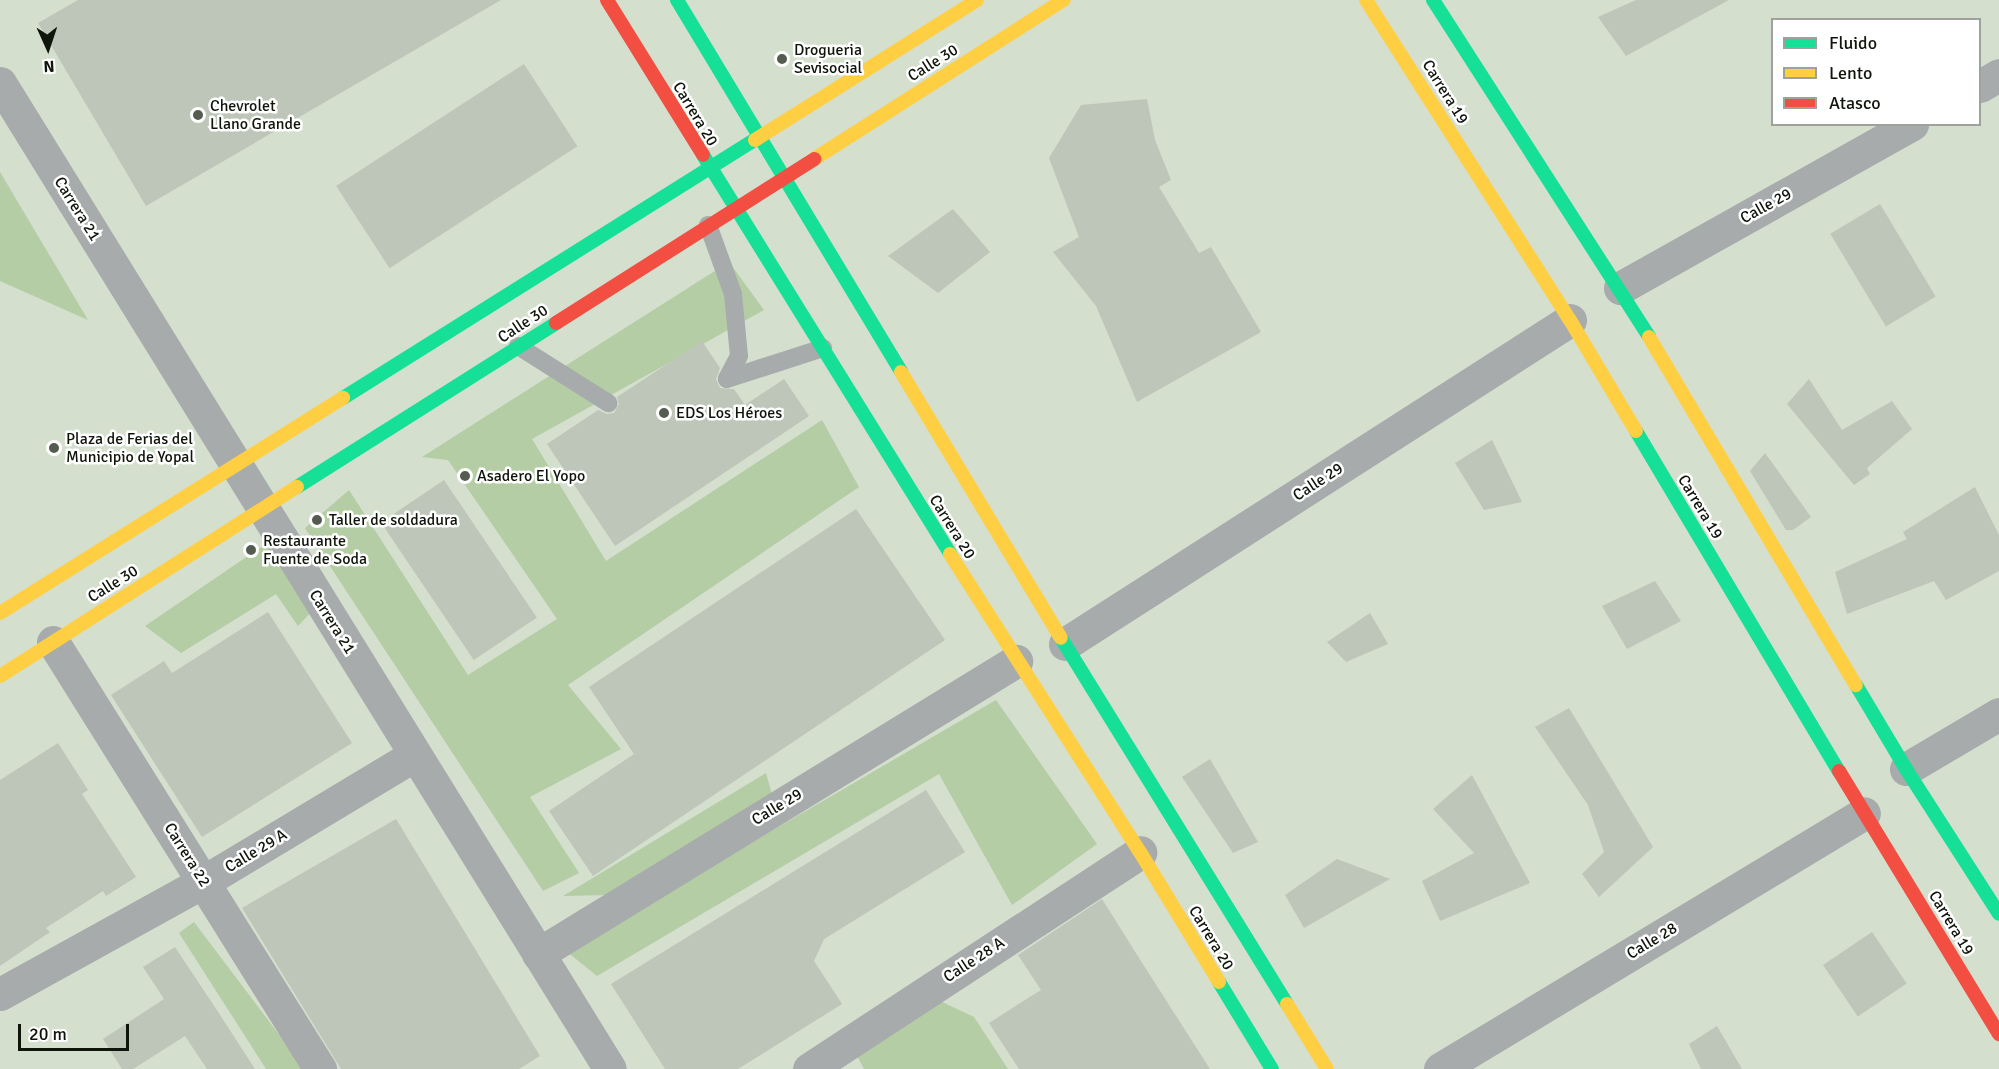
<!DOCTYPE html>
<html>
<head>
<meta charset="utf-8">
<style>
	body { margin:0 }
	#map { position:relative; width:1999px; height:1069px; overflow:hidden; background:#d4dfce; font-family:Signika,sans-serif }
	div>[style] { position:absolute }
	.green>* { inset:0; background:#b4cda4 }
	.building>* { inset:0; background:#bdc6b9; transform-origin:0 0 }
	.lane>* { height:18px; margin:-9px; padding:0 9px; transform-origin:9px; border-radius:9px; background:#a7abac }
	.street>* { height:33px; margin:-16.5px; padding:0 16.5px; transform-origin:16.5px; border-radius:16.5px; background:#a7abac }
	.fast>* { height:14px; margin:-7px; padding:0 7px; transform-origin:7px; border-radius:7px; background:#16e098 }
	.slow>* { height:14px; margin:-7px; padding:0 7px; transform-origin:7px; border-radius:7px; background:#ffcf43 }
	.jam>* { height:14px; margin:-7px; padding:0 7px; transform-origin:7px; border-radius:7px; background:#f24e42 }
	.dots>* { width:16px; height:16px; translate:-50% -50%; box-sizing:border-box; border:3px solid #fff; border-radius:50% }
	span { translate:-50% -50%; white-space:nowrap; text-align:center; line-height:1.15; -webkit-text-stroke:5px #fff; paint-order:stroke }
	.poi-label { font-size:16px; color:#0f150b }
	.left { translate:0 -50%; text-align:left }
	.street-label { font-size:16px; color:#0f150b }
	.legend { position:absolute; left:1771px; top:18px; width:210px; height:108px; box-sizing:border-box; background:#fff; border:2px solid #9fa19d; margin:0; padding:8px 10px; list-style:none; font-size:18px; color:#0f150b }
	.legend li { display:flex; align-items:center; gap:12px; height:30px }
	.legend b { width:30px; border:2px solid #9fa19d }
	.north { position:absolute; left:18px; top:18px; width:60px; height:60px; -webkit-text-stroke:4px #fff; paint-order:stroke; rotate:177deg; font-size:16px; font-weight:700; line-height:24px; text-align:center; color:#0f150b }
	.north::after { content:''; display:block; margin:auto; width:21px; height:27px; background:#0f150b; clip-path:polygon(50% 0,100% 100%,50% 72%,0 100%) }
	.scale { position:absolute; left:18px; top:1024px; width:111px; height:27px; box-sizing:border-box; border:3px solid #0f150b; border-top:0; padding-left:8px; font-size:18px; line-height:21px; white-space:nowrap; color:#0f150b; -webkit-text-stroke:4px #fff; paint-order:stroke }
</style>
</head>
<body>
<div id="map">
	<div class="green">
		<div style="clip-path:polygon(0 172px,88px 320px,0 281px)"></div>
		<div style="clip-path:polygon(729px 262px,764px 310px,532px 439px,606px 561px,822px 420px,859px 487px,568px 685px,621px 749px,530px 797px,579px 873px,543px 891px,305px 528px,349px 490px,468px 675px,557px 619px,448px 460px,422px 457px)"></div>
		<div style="clip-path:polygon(270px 541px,314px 609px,298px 626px,276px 594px,181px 653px,145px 626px)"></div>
		<div style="clip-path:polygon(996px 700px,1097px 844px,1012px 905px,939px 774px,597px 976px,566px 951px)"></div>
		<div style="clip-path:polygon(766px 773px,773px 798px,610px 895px,563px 896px)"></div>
		<div style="clip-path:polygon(194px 922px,305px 1069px,266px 1069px,179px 933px)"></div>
		<div style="clip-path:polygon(940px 1001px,974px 1017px,1008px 1069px,864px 1069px,855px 1052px)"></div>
	</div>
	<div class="building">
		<div style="clip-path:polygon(78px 0,501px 0,146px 206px,38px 23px)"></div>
		<div style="clip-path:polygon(1636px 0,1729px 0,1626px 56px,1598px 17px)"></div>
		<div style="left:524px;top:64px;width:98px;height:224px;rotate:57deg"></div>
		<div style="clip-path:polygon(1147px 99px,1155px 140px,1171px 180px,1159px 187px,1199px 253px,1211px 247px,1261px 332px,1137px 402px,1096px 306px,1053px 252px,1079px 237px,1049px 158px,1081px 105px)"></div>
		<div style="left:1880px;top:204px;width:108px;height:58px;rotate:59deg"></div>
		<div style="clip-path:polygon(953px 209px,990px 252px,938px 293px,888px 256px)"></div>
		<div style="clip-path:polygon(702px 341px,720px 368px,716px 379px,720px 388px,734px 389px,745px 405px,784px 379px,809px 416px,615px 546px,547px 444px,598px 410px,607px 414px,614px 413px,619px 404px,617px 397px)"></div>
		<div style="clip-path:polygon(1809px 379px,1842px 430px,1892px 401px,1912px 429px,1867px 468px,1870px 474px,1854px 485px,1787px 404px)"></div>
		<div style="clip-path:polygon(1492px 440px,1522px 502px,1484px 510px,1455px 463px)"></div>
		<div style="clip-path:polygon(1765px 453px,1811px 517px,1793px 530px,1786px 530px,1750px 471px)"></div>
		<div style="left:444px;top:480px;width:166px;height:76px;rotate:56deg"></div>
		<div style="clip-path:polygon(1975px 487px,1999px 535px,1999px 571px,1946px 600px,1934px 581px,1847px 614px,1835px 572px,1907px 539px,1903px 532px)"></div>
		<div style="clip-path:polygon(856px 509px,945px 640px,593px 876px,549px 811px,634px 754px,589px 687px)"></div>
		<div style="clip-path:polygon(1655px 581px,1681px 621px,1627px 649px,1602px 606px)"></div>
		<div style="clip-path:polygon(268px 612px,352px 743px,202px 837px,111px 695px,164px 661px,172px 673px)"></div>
		<div style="clip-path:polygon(1370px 613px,1388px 644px,1346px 662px,1327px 642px)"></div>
		<div style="clip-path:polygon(1569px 708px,1653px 847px,1599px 897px,1582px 874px,1604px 852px,1588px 805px,1535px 727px)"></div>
		<div style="clip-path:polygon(58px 743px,88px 790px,82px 794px,136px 877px,106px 896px,103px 891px,46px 928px,50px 932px,0 966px,0 780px)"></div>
		<div style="clip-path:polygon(1210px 759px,1258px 842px,1233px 853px,1182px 777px)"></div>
		<div style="clip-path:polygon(1472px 775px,1530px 883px,1440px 921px,1422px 881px,1474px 853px,1433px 809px)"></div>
		<div style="clip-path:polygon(926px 790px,965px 852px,824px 939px,814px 961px,842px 1004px,738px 1069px,665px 1069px,611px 984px)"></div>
		<div style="clip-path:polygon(396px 819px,540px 1056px,519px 1069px,341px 1069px,242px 908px)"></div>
		<div style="clip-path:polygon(1337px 859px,1390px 879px,1304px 928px,1285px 895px)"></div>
		<div style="clip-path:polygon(1102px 899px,1139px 958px,1210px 1069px,1019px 1069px,989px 1023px,1041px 990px,1018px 955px)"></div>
		<div style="left:1872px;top:932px;width:62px;height:59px;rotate:56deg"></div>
		<div style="clip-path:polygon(175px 947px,222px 1018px,255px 1069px,207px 1069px,185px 1036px,133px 1069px,122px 1069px,103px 1039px,164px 999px,143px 967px)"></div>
		<div style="clip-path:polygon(1717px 1026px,1742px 1069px,1701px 1069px,1689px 1044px)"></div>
	</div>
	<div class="lane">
		<div style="left:708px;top:225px;width:73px;rotate:70.1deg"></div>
		<div style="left:733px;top:294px;width:62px;rotate:84.5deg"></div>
		<div style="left:739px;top:356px;width:26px;rotate:118deg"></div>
		<div style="left:518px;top:346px;width:107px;rotate:32.3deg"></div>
		<div style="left:727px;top:379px;width:101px;rotate:-17.9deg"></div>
	</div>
	<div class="street">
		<div style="left:0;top:83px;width:1159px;rotate:58.26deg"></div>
		<div style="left:1980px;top:86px;width:22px;rotate:-30deg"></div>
		<div style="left:1620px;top:288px;width:335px;rotate:-29.3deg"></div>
		<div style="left:53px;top:642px;width:504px;rotate:57.98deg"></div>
		<div style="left:1065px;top:644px;width:600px;rotate:-32.68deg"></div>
		<div style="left:1906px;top:769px;width:108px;rotate:-30.6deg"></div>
		<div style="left:538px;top:954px;width:561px;rotate:-31.51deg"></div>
		<div style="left:0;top:994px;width:232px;rotate:-28.9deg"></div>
		<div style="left:203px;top:882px;width:246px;rotate:-31deg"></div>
		<div style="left:809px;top:1069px;width:396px;rotate:-33.2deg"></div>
		<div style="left:1440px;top:1069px;width:495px;rotate:-31.1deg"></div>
	</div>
	<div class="fast">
		<div style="left:677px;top:0;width:434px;rotate:58.9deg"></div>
		<div style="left:1433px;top:0;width:400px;rotate:57.3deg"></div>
		<div style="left:703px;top:155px;width:469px;rotate:58.2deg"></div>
		<div style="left:343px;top:398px;width:486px;rotate:-32.1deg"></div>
		<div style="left:1636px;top:431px;width:396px;rotate:59.2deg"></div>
		<div style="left:297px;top:487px;width:307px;rotate:-32.3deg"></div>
		<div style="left:1061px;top:638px;width:430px;rotate:58.3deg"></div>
		<div style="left:1856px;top:685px;width:98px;rotate:59.2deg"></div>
		<div style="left:1906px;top:769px;width:172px;rotate:57.3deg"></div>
		<div style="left:1219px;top:982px;width:102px;rotate:58.7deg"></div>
	</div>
	<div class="slow">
		<div style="left:1366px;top:0;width:379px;rotate:57.5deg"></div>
		<div style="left:1570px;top:320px;width:129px;rotate:59.3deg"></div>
		<div style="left:755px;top:140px;width:262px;rotate:-32.2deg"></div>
		<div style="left:814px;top:159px;width:296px;rotate:-32.5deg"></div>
		<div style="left:1649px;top:337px;width:405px;rotate:59.3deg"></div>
		<div style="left:901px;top:372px;width:310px;rotate:59deg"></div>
		<div style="left:950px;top:554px;width:353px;rotate:57.5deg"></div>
		<div style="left:1140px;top:852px;width:152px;rotate:58.7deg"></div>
		<div style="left:0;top:613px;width:405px;rotate:-32.1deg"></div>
		<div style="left:0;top:676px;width:352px;rotate:-32.5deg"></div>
		<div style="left:1287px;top:1004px;width:76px;rotate:58.4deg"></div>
	</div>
	<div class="jam">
		<div style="left:607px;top:0;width:182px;rotate:58.2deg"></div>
		<div style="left:556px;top:323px;width:306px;rotate:-32.4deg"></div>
		<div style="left:1839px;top:771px;width:308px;rotate:58.7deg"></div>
	</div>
	<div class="dots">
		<div style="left:782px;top:59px;background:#545c4f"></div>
		<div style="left:198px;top:115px;background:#545c4f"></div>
		<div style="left:664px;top:413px;background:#545c4f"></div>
		<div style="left:54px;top:448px;background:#545c4f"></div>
		<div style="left:465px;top:476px;background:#545c4f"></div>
		<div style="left:317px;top:520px;background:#545c4f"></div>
		<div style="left:251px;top:550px;background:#545c4f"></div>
	</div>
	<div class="poi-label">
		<span class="left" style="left:794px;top:59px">Drogueria<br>Sevisocial</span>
		<span class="left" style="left:210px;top:115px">Chevrolet<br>Llano Grande</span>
		<span class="left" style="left:676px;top:413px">EDS Los Héroes</span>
		<span class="left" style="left:66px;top:448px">Plaza de Ferias del<br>Municipio de Yopal</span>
		<span class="left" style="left:477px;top:476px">Asadero El Yopo</span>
		<span class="left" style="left:329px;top:520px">Taller de soldadura</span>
		<span class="left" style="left:263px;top:550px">Restaurante<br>Fuente de Soda</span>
	</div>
	<div class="street-label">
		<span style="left:933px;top:63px;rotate:-32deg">Calle 30</span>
		<span style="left:1445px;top:92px;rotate:58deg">Carrera 19</span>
		<span style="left:695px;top:114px;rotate:59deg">Carrera 20</span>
		<span style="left:1766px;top:206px;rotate:-29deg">Calle 29</span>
		<span style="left:77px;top:209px;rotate:58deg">Carrera 21</span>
		<span style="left:523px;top:324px;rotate:-33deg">Calle 30</span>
		<span style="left:1318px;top:482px;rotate:-33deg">Calle 29</span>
		<span style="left:1700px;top:507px;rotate:59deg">Carrera 19</span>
		<span style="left:952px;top:527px;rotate:58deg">Carrera 20</span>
		<span style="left:113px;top:584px;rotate:-32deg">Calle 30</span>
		<span style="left:332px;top:622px;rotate:58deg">Carrera 21</span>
		<span style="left:777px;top:807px;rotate:-31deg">Calle 29</span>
		<span style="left:256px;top:851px;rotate:-31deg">Calle 29 A</span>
		<span style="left:187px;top:855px;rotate:58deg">Carrera 22</span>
		<span style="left:1951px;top:923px;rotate:59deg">Carrera 19</span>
		<span style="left:1211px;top:938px;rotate:59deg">Carrera 20</span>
		<span style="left:1652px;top:941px;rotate:-31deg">Calle 28</span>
		<span style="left:974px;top:960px;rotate:-33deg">Calle 28 A</span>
	</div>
	<ul class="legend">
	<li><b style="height:8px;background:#16e098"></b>Fluido</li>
	<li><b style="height:8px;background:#ffcf43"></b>Lento</li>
	<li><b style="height:8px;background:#f24e42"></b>Atasco</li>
	</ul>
	<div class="north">N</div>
	<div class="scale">20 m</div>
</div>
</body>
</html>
